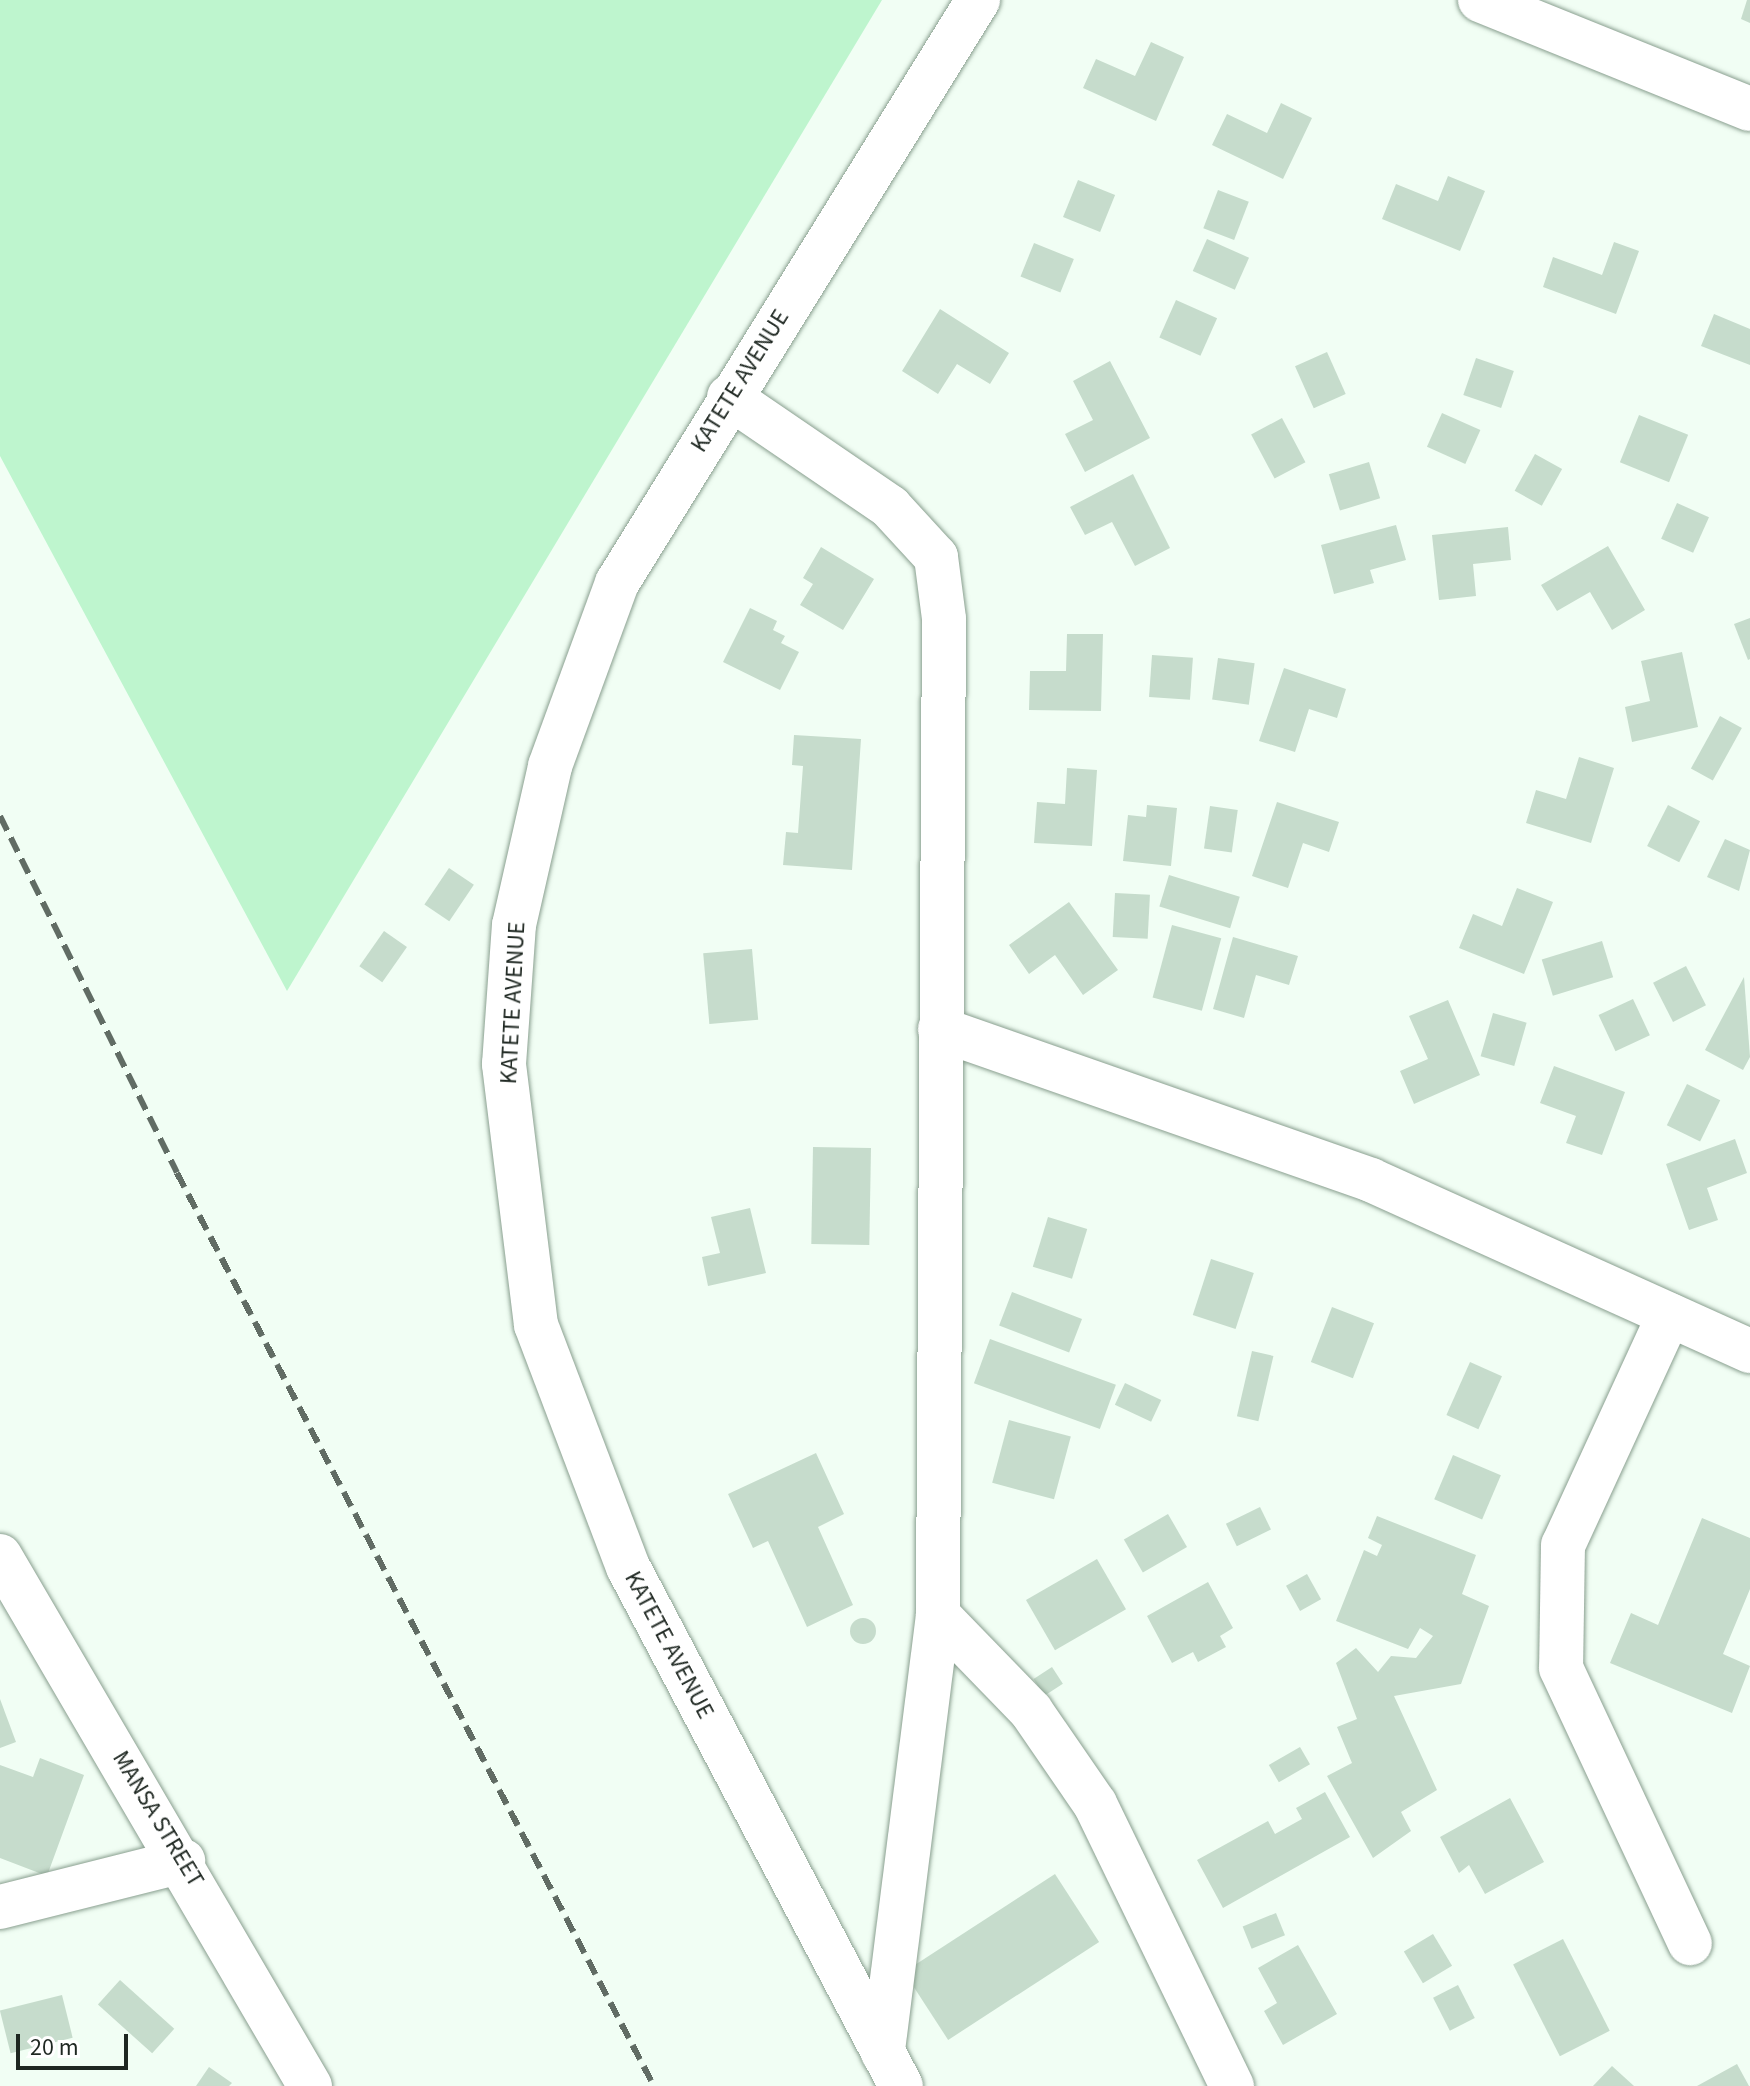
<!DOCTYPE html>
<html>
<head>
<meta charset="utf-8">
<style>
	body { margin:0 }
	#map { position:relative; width:1750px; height:2086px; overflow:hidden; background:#f1fef4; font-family:"Source Sans 3",sans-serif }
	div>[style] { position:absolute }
	.green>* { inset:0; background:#bef5ce }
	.building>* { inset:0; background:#c6dccc; transform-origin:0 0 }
	.round { border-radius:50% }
	.roads { filter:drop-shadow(0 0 2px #899f8f) drop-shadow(0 0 2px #899f8f) }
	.minor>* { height:44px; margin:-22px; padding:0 22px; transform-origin:22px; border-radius:22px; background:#fff }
	.tertiary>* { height:44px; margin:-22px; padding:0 22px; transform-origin:22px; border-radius:22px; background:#fff }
	.rail>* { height:6px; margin-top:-3px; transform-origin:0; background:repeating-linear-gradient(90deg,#616c64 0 16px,transparent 0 24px) }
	span { translate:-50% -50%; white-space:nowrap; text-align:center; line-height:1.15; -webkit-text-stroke:7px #fff; paint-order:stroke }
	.street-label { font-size:24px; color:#1e2721 }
	.scale { position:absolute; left:16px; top:2034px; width:112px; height:36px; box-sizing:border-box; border:4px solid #1e2721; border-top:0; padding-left:10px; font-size:24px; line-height:28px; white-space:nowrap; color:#1e2721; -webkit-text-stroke:6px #fff; paint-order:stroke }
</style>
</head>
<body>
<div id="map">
	<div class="green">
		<div style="clip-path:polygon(0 0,882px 0,287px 991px,0 456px)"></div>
	</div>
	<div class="building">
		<div style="clip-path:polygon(1747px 0,1750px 0,1750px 23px,1741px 19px)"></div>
		<div style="clip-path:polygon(1151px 42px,1184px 57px,1156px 121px,1083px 88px,1096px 59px,1135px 76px)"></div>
		<div style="clip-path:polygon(1281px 103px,1312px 118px,1283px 179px,1212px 145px,1227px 114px,1267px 133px)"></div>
		<div style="clip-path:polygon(1448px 176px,1485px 191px,1460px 251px,1382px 219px,1396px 184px,1438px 201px)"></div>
		<div style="left:1078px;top:180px;width:40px;height:40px;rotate:22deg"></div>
		<div style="left:1218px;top:190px;width:33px;height:41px;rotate:21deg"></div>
		<div style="left:1207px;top:239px;width:46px;height:35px;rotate:24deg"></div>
		<div style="clip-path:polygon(1614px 242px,1639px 251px,1616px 314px,1543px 287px,1553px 257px,1602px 275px)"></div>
		<div style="left:1034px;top:243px;width:43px;height:36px;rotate:22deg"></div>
		<div style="left:1176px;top:300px;width:45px;height:41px;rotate:24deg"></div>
		<div style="clip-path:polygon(940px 309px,1009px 353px,990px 384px,957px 364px,938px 394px,902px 371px)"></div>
		<div style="clip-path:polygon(1714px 314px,1750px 329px,1750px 365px,1701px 346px)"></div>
		<div style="left:1327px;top:352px;width:46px;height:35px;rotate:66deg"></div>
		<div style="left:1476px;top:358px;width:40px;height:39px;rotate:19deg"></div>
		<div style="clip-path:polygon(1110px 361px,1150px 438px,1085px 472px,1065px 434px,1093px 420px,1073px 381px)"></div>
		<div style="left:1442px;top:413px;width:42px;height:37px;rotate:24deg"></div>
		<div style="left:1639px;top:415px;width:53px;height:51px;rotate:22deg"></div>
		<div style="left:1282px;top:418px;width:50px;height:35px;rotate:62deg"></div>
		<div style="left:1535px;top:454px;width:31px;height:42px;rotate:29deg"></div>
		<div style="left:1369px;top:462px;width:38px;height:42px;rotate:73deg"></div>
		<div style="clip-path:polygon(1133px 474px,1170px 548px,1135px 566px,1112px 522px,1085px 535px,1070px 507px)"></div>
		<div style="left:1677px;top:503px;width:35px;height:39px;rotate:24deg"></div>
		<div style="clip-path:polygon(1396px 525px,1406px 560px,1370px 570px,1374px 583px,1334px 594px,1321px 545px)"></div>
		<div style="clip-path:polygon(1508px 527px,1511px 560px,1473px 564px,1476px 596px,1439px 600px,1432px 535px)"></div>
		<div style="clip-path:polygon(1608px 546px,1645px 610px,1612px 630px,1590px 592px,1557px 611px,1541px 585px)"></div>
		<div style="clip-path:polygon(821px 547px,874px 579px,843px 630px,800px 605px,813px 584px,803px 578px)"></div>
		<div style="clip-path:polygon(750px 608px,777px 621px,773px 630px,785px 636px,781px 643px,799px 652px,780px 690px,723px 662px)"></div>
		<div style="clip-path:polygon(1750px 618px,1750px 659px,1748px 660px,1734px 624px)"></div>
		<div style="clip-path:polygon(1067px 634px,1103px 634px,1101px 711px,1029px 710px,1030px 671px,1066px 671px)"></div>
		<div style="clip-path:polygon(1682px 652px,1698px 727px,1632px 742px,1625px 707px,1650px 701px,1641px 661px)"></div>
		<div style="left:1152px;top:655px;width:41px;height:42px;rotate:4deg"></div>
		<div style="left:1218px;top:658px;width:37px;height:42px;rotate:8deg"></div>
		<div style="clip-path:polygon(1284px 668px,1346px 689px,1337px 718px,1309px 709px,1295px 752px,1259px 741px)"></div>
		<div style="left:1720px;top:716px;width:25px;height:60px;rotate:29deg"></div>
		<div style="clip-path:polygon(794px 735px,861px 739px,852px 870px,783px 865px,786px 832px,798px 833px,803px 766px,792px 765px)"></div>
		<div style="clip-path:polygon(1579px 757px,1614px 768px,1591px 843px,1526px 823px,1536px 790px,1566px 799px)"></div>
		<div style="clip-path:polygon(1067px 768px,1097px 770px,1092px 846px,1034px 843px,1037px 802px,1065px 804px)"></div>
		<div style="clip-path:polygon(1277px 802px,1339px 822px,1329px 852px,1303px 843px,1288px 888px,1252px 876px)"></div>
		<div style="clip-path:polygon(1147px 805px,1177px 808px,1171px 866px,1123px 861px,1128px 815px,1146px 817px)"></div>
		<div style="left:1668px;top:805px;width:36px;height:46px;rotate:27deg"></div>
		<div style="left:1210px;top:806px;width:28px;height:43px;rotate:8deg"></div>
		<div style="clip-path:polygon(1725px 839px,1750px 850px,1739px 891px,1707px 877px)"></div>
		<div style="left:449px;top:868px;width:30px;height:44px;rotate:34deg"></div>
		<div style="left:1169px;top:875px;width:74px;height:33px;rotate:17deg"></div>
		<div style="clip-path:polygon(1517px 888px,1553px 902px,1524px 974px,1459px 948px,1473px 914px,1502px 926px)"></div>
		<div style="left:1115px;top:893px;width:35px;height:44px;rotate:3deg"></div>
		<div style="clip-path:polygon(1069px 902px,1118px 970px,1083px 995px,1055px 955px,1029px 974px,1009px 945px)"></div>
		<div style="left:1172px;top:925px;width:51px;height:75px;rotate:15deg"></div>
		<div style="left:384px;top:931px;width:28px;height:43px;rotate:35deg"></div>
		<div style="clip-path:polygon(1233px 937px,1298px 956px,1289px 985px,1256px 975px,1244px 1018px,1213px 1009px)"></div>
		<div style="left:1602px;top:941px;width:38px;height:63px;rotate:73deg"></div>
		<div style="left:752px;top:949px;width:71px;height:49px;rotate:85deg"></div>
		<div style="left:1686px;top:966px;width:44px;height:37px;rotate:63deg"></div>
		<div style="clip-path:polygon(1744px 977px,1750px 1057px,1743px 1070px,1705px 1050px)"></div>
		<div style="left:1633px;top:999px;width:40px;height:38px;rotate:65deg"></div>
		<div style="clip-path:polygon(1448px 1000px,1480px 1075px,1414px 1104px,1400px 1071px,1428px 1059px,1409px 1016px)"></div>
		<div style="left:1493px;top:1013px;width:35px;height:45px;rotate:16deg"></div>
		<div style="clip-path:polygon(1554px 1066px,1625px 1092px,1602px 1155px,1566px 1143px,1576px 1116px,1540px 1103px)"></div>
		<div style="left:1687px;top:1084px;width:37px;height:46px;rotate:26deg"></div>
		<div style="clip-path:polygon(1735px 1139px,1747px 1173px,1707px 1188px,1718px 1220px,1689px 1230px,1666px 1164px)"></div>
		<div style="left:813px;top:1147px;width:58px;height:97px;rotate:1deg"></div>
		<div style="clip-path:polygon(750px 1208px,766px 1273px,708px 1286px,702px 1257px,720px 1253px,711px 1217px)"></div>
		<div style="left:1048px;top:1217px;width:41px;height:52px;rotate:17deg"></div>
		<div style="left:1211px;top:1259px;width:45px;height:59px;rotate:18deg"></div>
		<div style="left:1012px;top:1292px;width:75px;height:36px;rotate:21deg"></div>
		<div style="left:1332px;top:1307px;width:45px;height:59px;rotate:21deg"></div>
		<div style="left:990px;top:1339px;width:134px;height:47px;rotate:20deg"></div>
		<div style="left:1252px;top:1351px;width:22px;height:67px;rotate:13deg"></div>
		<div style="left:1470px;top:1362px;width:35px;height:58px;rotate:24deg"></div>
		<div style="left:1125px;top:1383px;width:40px;height:24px;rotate:25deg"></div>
		<div style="left:1009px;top:1420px;width:64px;height:65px;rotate:15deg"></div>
		<div style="clip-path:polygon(816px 1453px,844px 1514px,818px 1527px,853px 1605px,807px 1627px,768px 1541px,753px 1548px,728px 1494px)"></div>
		<div style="left:1453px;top:1455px;width:52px;height:48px;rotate:23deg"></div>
		<div style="left:1260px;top:1507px;width:25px;height:38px;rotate:64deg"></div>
		<div style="left:1168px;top:1514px;width:38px;height:51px;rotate:60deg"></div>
		<div style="clip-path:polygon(1377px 1516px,1476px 1555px,1462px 1594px,1489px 1606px,1461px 1684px,1394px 1696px,1437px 1790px,1401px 1812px,1411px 1831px,1373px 1858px,1327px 1776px,1352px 1763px,1337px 1727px,1357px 1719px,1336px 1663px,1356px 1648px,1378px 1672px,1391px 1656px,1416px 1658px,1433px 1636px,1420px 1628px,1408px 1649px,1336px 1621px,1364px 1550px,1377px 1556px,1382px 1545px,1368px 1538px)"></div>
		<div style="clip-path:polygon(1702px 1518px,1750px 1538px,1750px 1589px,1723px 1654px,1750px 1666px,1732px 1713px,1610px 1663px,1631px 1613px,1658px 1625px)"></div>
		<div style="left:1097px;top:1559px;width:58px;height:82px;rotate:60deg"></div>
		<div style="left:1307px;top:1574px;width:29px;height:24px;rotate:61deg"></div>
		<div style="clip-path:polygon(1208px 1582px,1233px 1628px,1220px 1636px,1226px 1647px,1198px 1662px,1193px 1652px,1172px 1663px,1147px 1616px)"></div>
		<div class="round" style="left:850px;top:1618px;width:26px;height:26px"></div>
		<div style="left:1052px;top:1667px;width:20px;height:22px;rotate:57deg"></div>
		<div style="clip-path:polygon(0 1699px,16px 1742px,0 1748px)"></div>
		<div style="left:1300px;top:1747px;width:20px;height:36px;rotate:60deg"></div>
		<div style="clip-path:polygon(40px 1758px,84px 1775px,47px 1876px,0 1858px,0 1765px,33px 1777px)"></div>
		<div style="clip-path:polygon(1325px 1792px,1350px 1837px,1223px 1908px,1197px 1860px,1268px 1821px,1275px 1834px,1302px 1819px,1296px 1808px)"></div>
		<div style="clip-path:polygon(1510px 1798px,1544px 1862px,1485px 1894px,1469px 1865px,1459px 1873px,1440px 1837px)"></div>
		<div style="left:1055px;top:1874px;width:81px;height:180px;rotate:57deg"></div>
		<div style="left:1276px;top:1913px;width:24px;height:36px;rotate:68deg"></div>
		<div style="left:1433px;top:1934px;width:37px;height:34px;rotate:59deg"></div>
		<div style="left:1563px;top:1939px;width:103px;height:56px;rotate:63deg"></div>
		<div style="clip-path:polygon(1298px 1945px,1337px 2014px,1283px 2045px,1264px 2011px,1277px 2003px,1258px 1968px)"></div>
		<div style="left:120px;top:1980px;width:73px;height:33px;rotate:42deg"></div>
		<div style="left:1458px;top:1985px;width:37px;height:28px;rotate:63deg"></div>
		<div style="left:62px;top:1995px;width:44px;height:64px;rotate:76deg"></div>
		<div style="clip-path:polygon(1737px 2064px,1749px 2086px,1697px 2086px)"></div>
		<div style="clip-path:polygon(1612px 2066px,1634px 2086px,1593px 2086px)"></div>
		<div style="clip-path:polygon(209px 2067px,232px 2083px,229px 2086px,196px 2086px)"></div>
	</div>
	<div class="roads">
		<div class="minor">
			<div style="left:1480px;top:0;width:291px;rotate:22deg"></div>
			<div style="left:729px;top:397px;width:195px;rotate:34.3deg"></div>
			<div style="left:890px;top:507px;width:68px;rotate:47.4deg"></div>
			<div style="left:936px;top:557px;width:63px;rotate:82.6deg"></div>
			<div style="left:944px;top:619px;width:996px;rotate:90.35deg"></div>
			<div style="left:938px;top:1615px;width:441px;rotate:97.2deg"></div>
			<div style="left:940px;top:1029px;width:457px;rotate:19.3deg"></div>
			<div style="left:1371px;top:1180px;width:416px;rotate:24.3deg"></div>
			<div style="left:1669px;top:1315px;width:253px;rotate:114.7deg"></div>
			<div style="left:1563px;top:1545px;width:123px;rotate:90.9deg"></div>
			<div style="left:1561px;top:1668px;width:304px;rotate:64.9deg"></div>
			<div style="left:0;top:1556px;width:614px;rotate:59.68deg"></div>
			<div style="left:938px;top:1615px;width:134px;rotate:45.9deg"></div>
			<div style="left:1031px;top:1711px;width:113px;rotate:55.5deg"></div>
			<div style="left:1095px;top:1804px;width:314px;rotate:64.1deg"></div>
			<div style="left:0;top:1907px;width:189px;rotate:-14.1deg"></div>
		</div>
		<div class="tertiary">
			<div style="left:901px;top:2086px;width:586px;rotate:-117.74deg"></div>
			<div style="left:628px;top:1567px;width:259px;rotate:-110.8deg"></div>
			<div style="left:536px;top:1325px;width:263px;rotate:-97deg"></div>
			<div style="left:504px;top:1064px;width:139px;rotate:-85.9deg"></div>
			<div style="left:514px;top:925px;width:163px;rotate:-77.2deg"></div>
			<div style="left:550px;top:766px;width:195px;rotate:-69.9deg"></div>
			<div style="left:617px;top:583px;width:686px;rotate:-58.23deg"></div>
		</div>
	</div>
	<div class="rail">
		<div style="left:0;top:816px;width:398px;rotate:63.6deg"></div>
		<div style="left:177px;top:1173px;width:1030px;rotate:62.42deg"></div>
	</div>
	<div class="street-label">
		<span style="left:740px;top:381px;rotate:-58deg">KATETE AVENUE</span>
		<span style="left:513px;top:1003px;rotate:-87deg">KATETE AVENUE</span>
		<span style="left:669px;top:1645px;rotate:62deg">KATETE AVENUE</span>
		<span style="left:158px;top:1819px;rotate:59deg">MANSA STREET</span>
	</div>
	<div class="scale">20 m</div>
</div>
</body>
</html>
